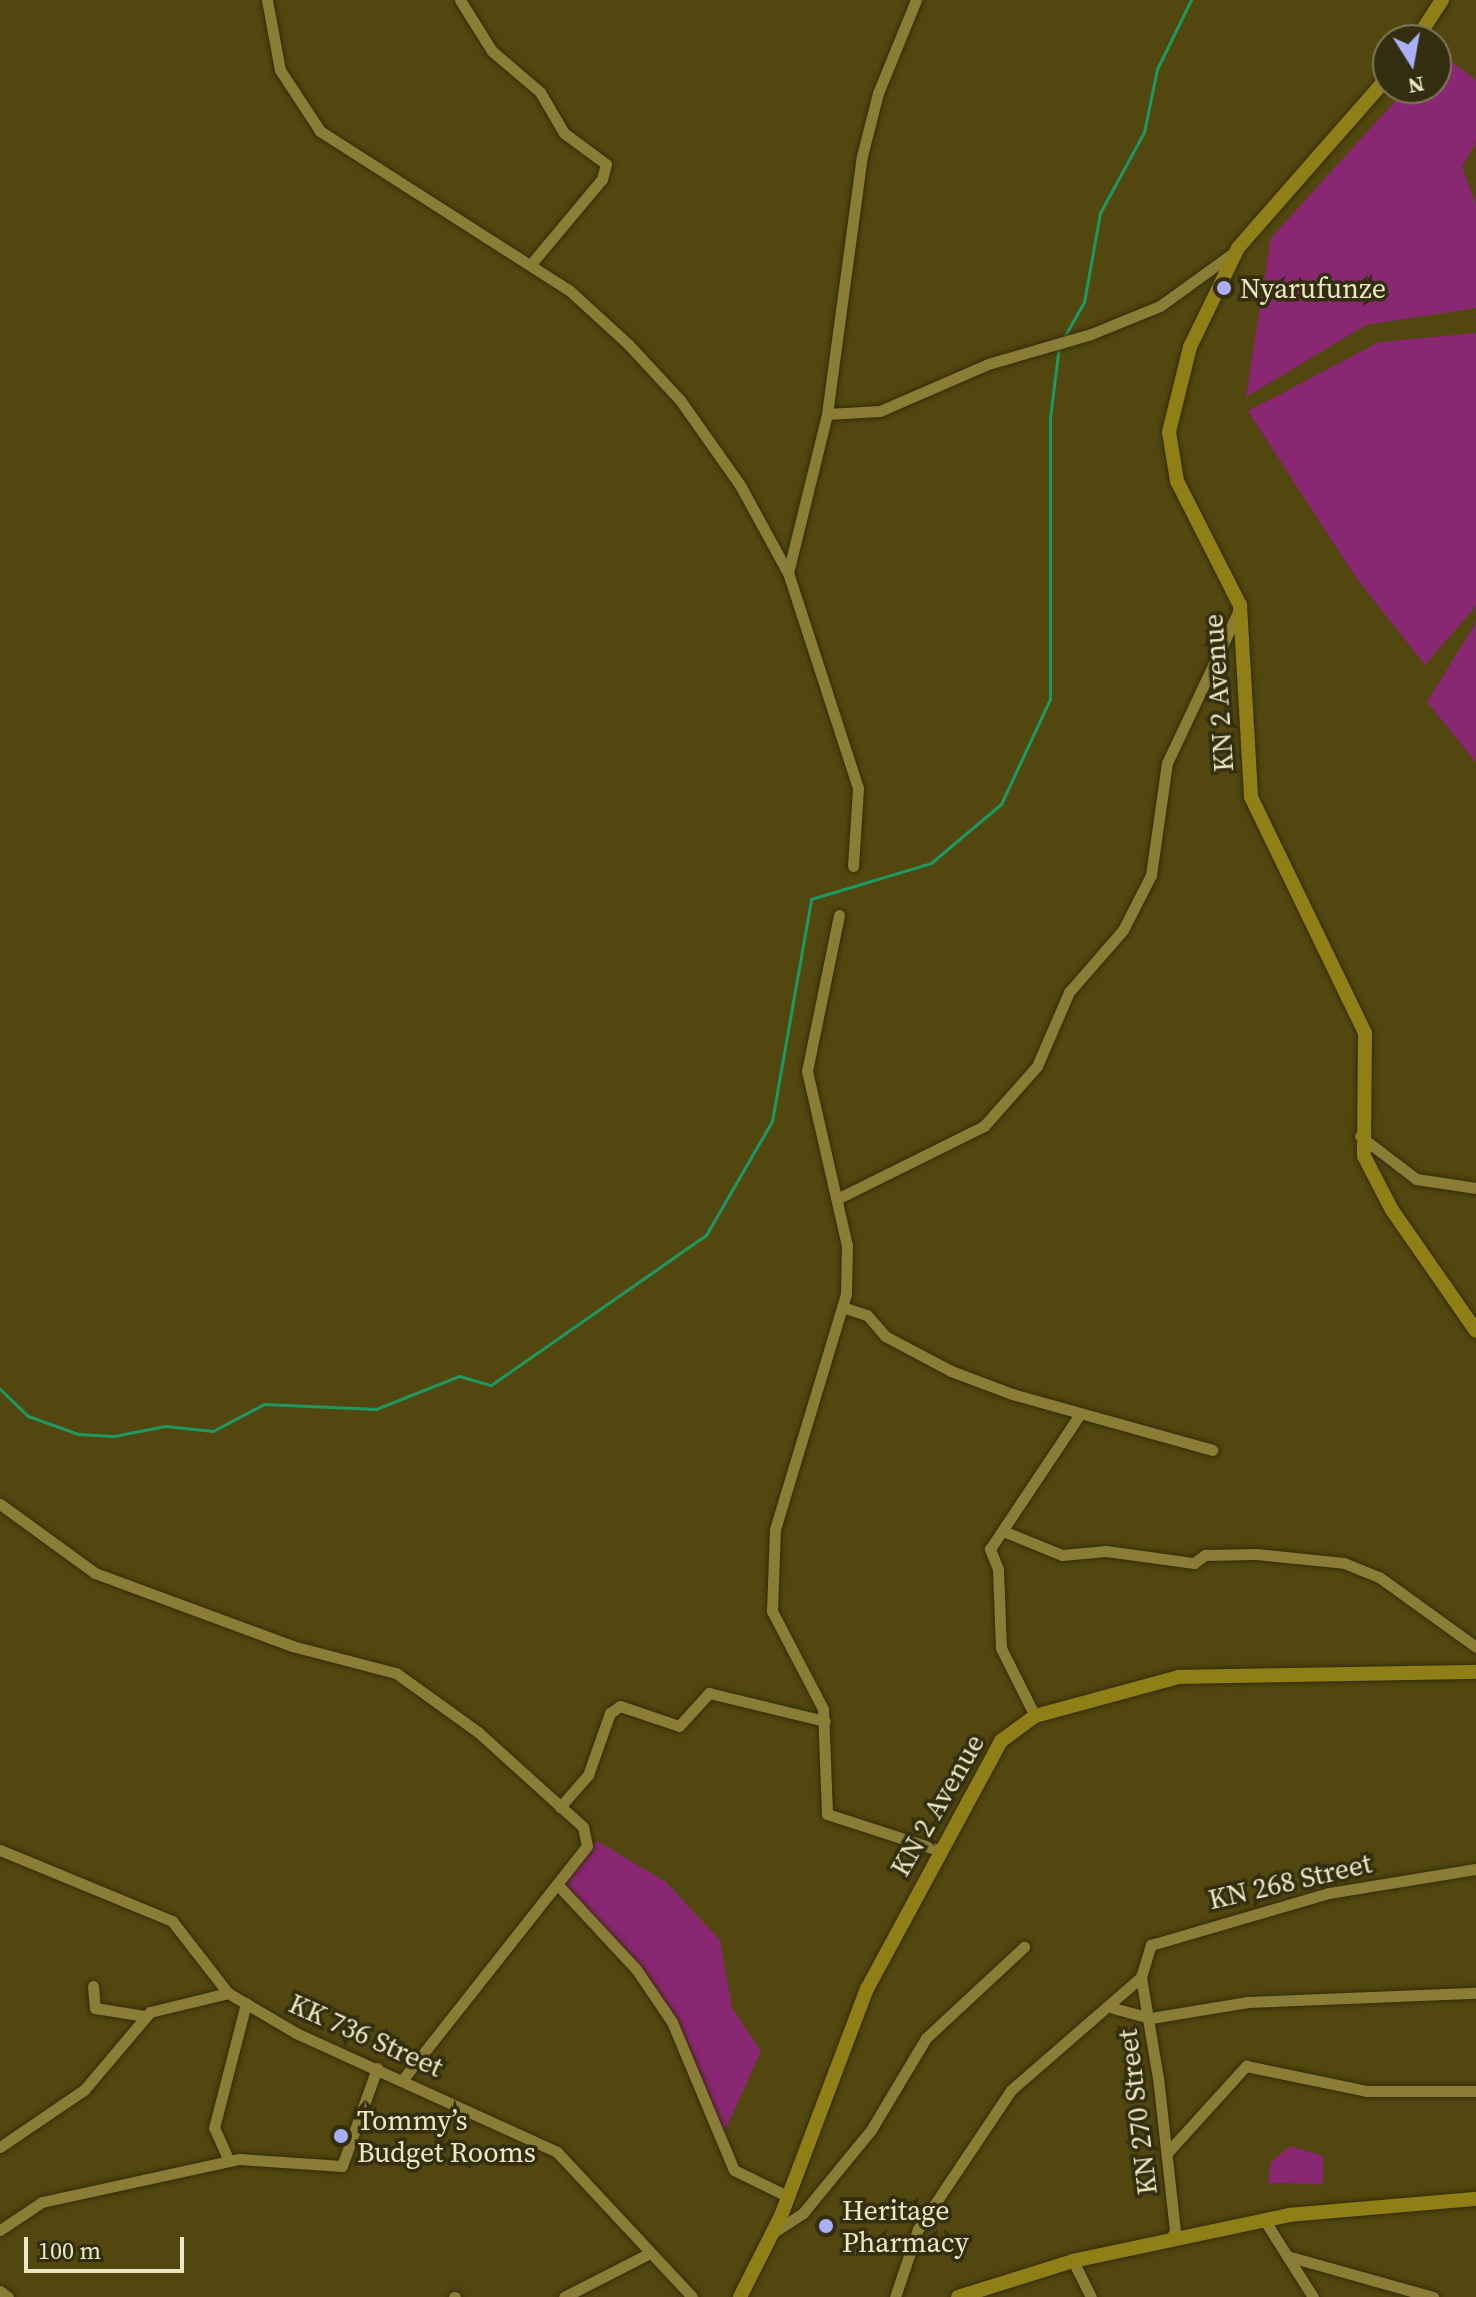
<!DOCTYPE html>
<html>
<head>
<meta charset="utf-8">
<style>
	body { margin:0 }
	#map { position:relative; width:1476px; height:2297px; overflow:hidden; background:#51470f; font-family:"Source Serif 4",serif }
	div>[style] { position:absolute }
	.green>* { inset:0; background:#892772 }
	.stream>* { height:3px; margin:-1.5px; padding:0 1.5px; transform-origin:1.5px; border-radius:1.5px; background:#1e9964 }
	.roads { filter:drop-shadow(0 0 2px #342d07) drop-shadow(0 0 2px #342d07) }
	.minor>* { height:11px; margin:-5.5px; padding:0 5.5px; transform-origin:5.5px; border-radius:5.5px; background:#8a7d36 }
	.major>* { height:14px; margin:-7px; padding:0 7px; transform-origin:7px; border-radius:7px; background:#907f16 }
	.dots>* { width:22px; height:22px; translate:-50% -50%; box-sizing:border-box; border:4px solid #332e10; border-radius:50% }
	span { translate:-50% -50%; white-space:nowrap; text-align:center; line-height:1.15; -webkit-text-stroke:7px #332e10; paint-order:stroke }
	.poi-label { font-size:28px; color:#ede7c4 }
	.left { translate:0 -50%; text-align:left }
	.street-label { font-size:28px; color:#ede7c4 }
	.north { position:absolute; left:1372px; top:24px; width:80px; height:80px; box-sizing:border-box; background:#332e10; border:2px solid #7d7858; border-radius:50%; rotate:169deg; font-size:22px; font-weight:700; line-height:32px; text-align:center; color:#ede7c4 }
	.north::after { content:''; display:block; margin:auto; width:28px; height:36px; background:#a8b0fc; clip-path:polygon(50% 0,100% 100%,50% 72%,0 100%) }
	.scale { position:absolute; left:24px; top:2237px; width:160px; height:36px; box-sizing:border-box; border:4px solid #ede7c4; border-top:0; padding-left:10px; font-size:24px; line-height:28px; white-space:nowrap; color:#ede7c4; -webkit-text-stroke:6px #332e10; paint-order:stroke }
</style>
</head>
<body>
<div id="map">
	<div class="green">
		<div style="clip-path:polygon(1439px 52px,1476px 80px,1476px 142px,1462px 167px,1476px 204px,1476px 308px,1366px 325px,1246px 397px,1271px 238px,1407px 88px,1436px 88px)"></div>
		<div style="clip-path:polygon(1476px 333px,1476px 606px,1425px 665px,1357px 579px,1248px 411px,1379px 342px)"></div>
		<div style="clip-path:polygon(1476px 622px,1476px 762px,1427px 702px)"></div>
		<div style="clip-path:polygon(597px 1841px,666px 1882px,720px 1940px,732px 2008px,761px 2051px,722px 2137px,683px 2052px,678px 2020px,562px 1882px)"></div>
		<div style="clip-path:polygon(1290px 2146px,1323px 2156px,1323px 2184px,1268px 2183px,1271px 2162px)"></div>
	</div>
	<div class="stream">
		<div style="left:1063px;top:339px;width:43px;rotate:-60.4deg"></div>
		<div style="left:1084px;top:302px;width:90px;rotate:-79.8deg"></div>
		<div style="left:1100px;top:213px;width:92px;rotate:-61.5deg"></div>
		<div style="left:1144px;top:132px;width:64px;rotate:-78.3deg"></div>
		<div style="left:1157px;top:69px;width:77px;rotate:-63.8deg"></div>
		<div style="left:0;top:1389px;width:39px;rotate:44deg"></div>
		<div style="left:28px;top:1416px;width:53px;rotate:19.8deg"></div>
		<div style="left:78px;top:1434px;width:36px;rotate:3deg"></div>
		<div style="left:114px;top:1436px;width:52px;rotate:-11.1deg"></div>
		<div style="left:165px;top:1426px;width:48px;rotate:5.9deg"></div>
		<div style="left:213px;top:1431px;width:58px;rotate:-27.9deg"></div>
		<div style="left:264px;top:1404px;width:112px;rotate:2.6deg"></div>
		<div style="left:376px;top:1409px;width:89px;rotate:-21.7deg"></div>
		<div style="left:459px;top:1376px;width:33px;rotate:16deg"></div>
		<div style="left:491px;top:1385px;width:262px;rotate:-34.9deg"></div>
		<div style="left:706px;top:1235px;width:132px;rotate:-59.9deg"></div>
		<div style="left:772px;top:1121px;width:225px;rotate:-80deg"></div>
		<div style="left:811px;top:899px;width:125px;rotate:-16.7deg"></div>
		<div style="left:931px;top:863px;width:92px;rotate:-40.1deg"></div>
		<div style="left:1001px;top:804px;width:116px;rotate:-65deg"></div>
		<div style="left:1050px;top:699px;width:281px;rotate:-90deg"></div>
		<div style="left:1050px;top:418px;width:73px;rotate:-82.9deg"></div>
	</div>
	<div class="roads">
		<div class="minor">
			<div style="left:267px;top:0;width:71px;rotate:79.5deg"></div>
			<div style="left:280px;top:70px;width:73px;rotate:56.7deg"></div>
			<div style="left:320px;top:131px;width:295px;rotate:32.6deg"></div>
			<div style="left:569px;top:290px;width:80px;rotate:42.5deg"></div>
			<div style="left:628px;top:344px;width:76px;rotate:47.1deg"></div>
			<div style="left:680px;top:400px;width:104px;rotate:54.8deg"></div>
			<div style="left:740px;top:485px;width:100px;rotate:61.4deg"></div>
			<div style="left:460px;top:0;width:60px;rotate:57.9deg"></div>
			<div style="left:492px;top:51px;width:63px;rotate:40.5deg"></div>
			<div style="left:540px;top:92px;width:48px;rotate:59.7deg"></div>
			<div style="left:564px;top:133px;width:52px;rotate:36.4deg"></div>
			<div style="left:606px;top:164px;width:16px;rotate:105deg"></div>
			<div style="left:602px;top:179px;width:111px;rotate:129.9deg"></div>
			<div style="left:827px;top:414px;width:53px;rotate:-3.2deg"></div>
			<div style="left:880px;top:411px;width:118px;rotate:-23.5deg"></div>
			<div style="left:988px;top:364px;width:107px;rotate:-16.2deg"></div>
			<div style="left:1091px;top:334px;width:74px;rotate:-22.1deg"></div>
			<div style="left:1160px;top:306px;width:94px;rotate:-35.9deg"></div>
			<div style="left:853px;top:866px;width:78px;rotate:-86.3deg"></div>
			<div style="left:858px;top:788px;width:226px;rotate:-108deg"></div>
			<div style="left:788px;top:573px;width:164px;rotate:-76.2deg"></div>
			<div style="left:827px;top:414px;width:260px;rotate:-82.3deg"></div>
			<div style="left:862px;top:156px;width:65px;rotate:-75.7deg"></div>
			<div style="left:878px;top:93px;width:100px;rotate:-67.8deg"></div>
			<div style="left:839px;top:915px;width:159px;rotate:101.6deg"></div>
			<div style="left:807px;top:1071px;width:179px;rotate:77.1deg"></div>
			<div style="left:847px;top:1245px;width:49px;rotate:91.2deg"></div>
			<div style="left:846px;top:1294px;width:245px;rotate:106.8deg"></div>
			<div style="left:775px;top:1529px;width:82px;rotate:92.1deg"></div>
			<div style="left:772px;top:1611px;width:110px;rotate:62.5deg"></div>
			<div style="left:823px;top:1709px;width:105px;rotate:87.8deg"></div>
			<div style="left:827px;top:1814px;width:117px;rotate:18deg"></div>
			<div style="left:1360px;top:1136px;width:71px;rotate:37.5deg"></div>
			<div style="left:1416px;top:1179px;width:61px;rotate:8.5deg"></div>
			<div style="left:837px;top:1199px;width:164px;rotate:-26.4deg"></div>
			<div style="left:984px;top:1126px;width:80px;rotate:-48.5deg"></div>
			<div style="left:1037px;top:1066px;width:81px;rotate:-66.6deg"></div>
			<div style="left:1069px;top:992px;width:82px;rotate:-48.9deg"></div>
			<div style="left:1123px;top:930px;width:62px;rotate:-63deg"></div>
			<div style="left:1151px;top:875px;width:113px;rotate:-81.9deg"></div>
			<div style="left:1167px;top:763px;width:169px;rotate:-64.8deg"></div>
			<div style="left:842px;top:1307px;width:26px;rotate:18deg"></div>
			<div style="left:867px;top:1315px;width:28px;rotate:49deg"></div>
			<div style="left:885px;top:1336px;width:75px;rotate:27.9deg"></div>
			<div style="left:951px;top:1371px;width:65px;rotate:20.7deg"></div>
			<div style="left:1012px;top:1394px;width:208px;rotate:15.6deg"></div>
			<div style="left:0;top:1504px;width:117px;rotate:36deg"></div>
			<div style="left:95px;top:1573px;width:210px;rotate:20.3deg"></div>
			<div style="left:292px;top:1646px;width:107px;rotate:14.6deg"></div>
			<div style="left:396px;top:1673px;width:101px;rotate:35.7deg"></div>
			<div style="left:478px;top:1732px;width:142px;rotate:42.1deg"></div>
			<div style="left:583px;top:1827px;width:19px;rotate:78deg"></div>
			<div style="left:587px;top:1846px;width:297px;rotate:128.3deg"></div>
			<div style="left:1003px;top:1531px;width:64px;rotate:22.1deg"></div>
			<div style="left:1062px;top:1555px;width:44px;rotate:-5.2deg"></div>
			<div style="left:1106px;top:1551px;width:89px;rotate:7.8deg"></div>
			<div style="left:1194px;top:1563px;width:14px;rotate:-36deg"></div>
			<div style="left:1205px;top:1555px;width:51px;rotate:-1.1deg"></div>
			<div style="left:1256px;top:1554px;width:88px;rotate:5.8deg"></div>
			<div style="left:1344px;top:1563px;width:38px;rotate:22deg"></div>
			<div style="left:1379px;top:1577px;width:120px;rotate:35.8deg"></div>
			<div style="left:1035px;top:1716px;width:76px;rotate:-116.6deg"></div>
			<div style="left:1001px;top:1648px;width:79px;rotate:-92.2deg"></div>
			<div style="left:998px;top:1569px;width:22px;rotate:-112deg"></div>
			<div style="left:990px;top:1549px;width:159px;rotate:-56.3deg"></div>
			<div style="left:560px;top:1807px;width:43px;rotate:-48.8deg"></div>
			<div style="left:588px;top:1775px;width:66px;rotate:-70.5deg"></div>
			<div style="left:610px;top:1713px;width:12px;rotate:-35deg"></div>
			<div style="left:620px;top:1706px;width:62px;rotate:18.7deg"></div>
			<div style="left:679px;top:1726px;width:45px;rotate:-47.7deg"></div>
			<div style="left:709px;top:1693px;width:119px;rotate:13.6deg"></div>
			<div style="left:0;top:1850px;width:186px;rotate:22.4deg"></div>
			<div style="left:172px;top:1921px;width:91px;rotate:52.1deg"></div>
			<div style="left:228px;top:1993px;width:79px;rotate:30.5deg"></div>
			<div style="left:296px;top:2033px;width:287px;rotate:24.5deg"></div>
			<div style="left:557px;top:2152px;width:198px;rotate:47deg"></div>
			<div style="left:557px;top:1884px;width:116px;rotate:47.1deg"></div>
			<div style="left:636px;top:1969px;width:64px;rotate:55.8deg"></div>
			<div style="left:672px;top:2022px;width:160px;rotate:67.3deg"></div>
			<div style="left:734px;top:2170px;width:59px;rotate:26.1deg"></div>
			<div style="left:93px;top:1986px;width:22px;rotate:85deg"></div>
			<div style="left:95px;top:2008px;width:51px;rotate:9.1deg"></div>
			<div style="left:1113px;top:2008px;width:39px;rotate:15deg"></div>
			<div style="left:1151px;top:2018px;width:98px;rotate:-9.4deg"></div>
			<div style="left:1248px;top:2002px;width:228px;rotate:-2.3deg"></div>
			<div style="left:0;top:2147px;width:102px;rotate:-34.2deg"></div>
			<div style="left:84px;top:2090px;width:102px;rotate:-49.8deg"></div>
			<div style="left:150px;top:2012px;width:80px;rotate:-13.7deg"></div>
			<div style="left:1167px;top:2153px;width:118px;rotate:-47.8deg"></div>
			<div style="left:1246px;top:2066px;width:124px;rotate:11.7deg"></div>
			<div style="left:1367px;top:2091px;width:109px"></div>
			<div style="left:229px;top:2161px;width:36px;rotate:-114deg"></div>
			<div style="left:214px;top:2128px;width:129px;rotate:-75.6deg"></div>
			<div style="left:1265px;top:2221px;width:90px;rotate:57.7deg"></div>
			<div style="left:0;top:2230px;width:50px;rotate:-33.7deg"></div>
			<div style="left:42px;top:2202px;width:202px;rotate:-12.3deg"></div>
			<div style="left:239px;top:2159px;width:103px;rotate:3.9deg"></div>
			<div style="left:342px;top:2166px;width:104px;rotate:-70.3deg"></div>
			<div style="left:774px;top:2232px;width:35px;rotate:-33deg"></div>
			<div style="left:803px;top:2213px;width:107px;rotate:-50.7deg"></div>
			<div style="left:871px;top:2130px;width:107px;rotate:-59.1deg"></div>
			<div style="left:926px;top:2038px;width:134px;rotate:-42.9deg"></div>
			<div style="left:1170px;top:2240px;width:10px;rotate:-61deg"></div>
			<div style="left:1175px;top:2231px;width:154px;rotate:-96.3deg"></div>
			<div style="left:1158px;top:2078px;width:102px;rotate:-99.6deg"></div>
			<div style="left:1141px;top:1977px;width:34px;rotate:-73deg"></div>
			<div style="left:1151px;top:1945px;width:185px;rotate:-16.3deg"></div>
			<div style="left:1329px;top:1893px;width:149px;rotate:-9.3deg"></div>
			<div style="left:1287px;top:2256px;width:152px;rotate:15.7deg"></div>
			<div style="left:1073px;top:2261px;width:40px;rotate:63.4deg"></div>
			<div style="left:0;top:2291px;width:10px;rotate:37deg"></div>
			<div style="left:454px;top:2297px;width:1px"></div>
			<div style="left:564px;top:2297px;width:94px;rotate:-27.1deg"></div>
			<div style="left:895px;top:2297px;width:72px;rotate:-71.3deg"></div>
			<div style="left:918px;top:2229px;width:167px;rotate:-56.2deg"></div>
			<div style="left:1011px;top:2090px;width:172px;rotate:-41deg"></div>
		</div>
		<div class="major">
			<div style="left:1416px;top:40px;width:48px;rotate:-57deg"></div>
			<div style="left:1388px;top:77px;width:227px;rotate:131.3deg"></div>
			<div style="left:1238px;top:248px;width:110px;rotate:115.9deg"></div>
			<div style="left:1190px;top:347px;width:88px;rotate:103.9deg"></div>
			<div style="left:1169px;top:432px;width:50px;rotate:80.7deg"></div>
			<div style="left:1177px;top:481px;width:139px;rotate:63.1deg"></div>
			<div style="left:1240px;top:605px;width:192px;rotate:86.7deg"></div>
			<div style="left:1251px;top:797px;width:262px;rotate:64.2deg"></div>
			<div style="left:1365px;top:1033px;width:123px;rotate:90.5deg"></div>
			<div style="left:1364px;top:1156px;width:61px;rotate:62.6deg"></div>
			<div style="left:1392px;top:1210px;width:147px;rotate:55.2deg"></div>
			<div style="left:740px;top:2297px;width:91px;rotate:-63.2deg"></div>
			<div style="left:781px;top:2216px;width:243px;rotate:-69.3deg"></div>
			<div style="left:867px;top:1989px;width:282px;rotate:-61.6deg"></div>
			<div style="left:1001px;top:1741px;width:42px;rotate:-36.3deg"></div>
			<div style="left:1035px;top:1716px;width:149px;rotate:-15.2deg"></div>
			<div style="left:1179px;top:1677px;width:297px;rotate:-1deg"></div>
			<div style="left:958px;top:2297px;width:121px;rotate:-17.4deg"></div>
			<div style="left:1073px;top:2261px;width:221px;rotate:-12deg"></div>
			<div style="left:1289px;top:2215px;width:188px;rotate:-4.9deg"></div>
		</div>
	</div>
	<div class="dots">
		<div style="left:1224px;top:288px;background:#a8b0fc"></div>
		<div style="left:341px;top:2136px;background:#a8b0fc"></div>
		<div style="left:826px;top:2226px;background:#a8b0fc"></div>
	</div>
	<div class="poi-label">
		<span class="left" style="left:1240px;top:288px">Nyarufunze</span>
		<span class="left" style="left:357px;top:2136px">Tommy’s<br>Budget Rooms</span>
		<span class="left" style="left:842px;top:2226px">Heritage<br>Pharmacy</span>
	</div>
	<div class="street-label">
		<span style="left:1218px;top:693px;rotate:-94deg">KN 2 Avenue</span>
		<span style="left:937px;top:1805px;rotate:-60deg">KN 2 Avenue</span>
		<span style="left:1290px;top:1881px;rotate:-13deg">KN 268 Street</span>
		<span style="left:366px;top:2035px;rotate:24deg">KK 736 Street</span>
		<span style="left:1137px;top:2112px;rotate:-97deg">KN 270 Street</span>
	</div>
	<div class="north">N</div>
	<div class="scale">100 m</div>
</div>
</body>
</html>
